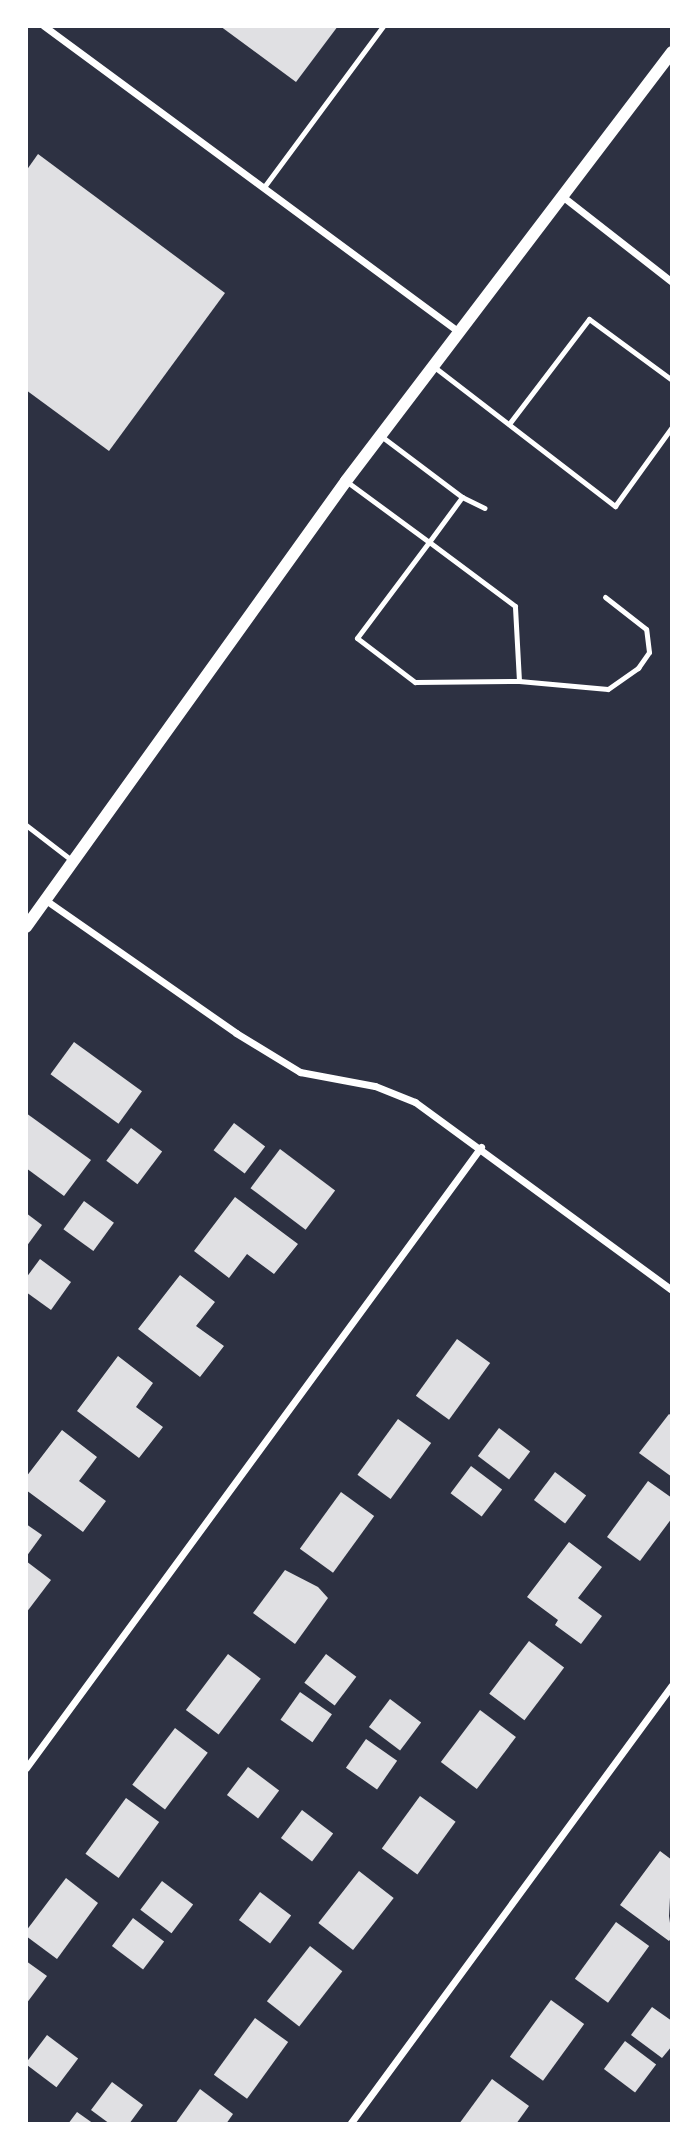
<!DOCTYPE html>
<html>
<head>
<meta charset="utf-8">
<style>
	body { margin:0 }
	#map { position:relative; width:698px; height:2150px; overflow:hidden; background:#2d3142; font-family:Karla,sans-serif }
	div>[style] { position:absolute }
	.building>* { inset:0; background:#e0e0e3; transform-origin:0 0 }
	.service>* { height:5px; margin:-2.5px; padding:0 2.5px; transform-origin:2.5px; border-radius:2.5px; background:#fff }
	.minor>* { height:7px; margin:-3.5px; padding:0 3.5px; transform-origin:3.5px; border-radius:3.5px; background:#fff }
	.tertiary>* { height:12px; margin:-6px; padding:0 6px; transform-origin:6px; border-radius:6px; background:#fff }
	span { translate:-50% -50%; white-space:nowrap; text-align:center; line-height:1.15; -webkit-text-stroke:5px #fff; paint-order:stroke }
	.frame { position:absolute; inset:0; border:28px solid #fff; pointer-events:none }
</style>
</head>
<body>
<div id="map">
	<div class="building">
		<div style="clip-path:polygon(220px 26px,338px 26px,296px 82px)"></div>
		<div style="clip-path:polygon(38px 154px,225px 293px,109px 451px,26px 390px,26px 171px)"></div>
		<div style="left:74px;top:1042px;width:84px;height:40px;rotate:36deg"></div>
		<div style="clip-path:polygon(26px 1113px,91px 1160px,64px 1196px,26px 1168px)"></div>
		<div style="left:234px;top:1123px;width:39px;height:34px;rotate:37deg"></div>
		<div style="left:131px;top:1128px;width:39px;height:41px;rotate:37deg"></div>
		<div style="left:280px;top:1149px;width:69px;height:49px;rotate:37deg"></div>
		<div style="clip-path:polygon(235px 1197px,298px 1244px,274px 1274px,247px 1254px,229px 1278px,194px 1251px)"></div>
		<div style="left:84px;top:1201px;width:37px;height:35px;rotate:36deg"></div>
		<div style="clip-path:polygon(26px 1213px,42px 1225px,26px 1247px)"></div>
		<div style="clip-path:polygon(40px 1259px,71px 1282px,51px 1310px,26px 1292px,26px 1278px)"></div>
		<div style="clip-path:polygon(180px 1275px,215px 1302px,196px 1326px,224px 1346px,200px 1377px,138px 1329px)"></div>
		<div style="left:457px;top:1339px;width:41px;height:70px;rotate:36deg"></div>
		<div style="clip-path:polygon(118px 1356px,153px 1383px,136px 1407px,163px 1427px,139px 1458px,77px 1411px)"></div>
		<div style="clip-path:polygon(669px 1414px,672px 1416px,672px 1477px,639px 1453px)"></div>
		<div style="left:398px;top:1419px;width:41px;height:69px;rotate:36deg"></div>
		<div style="left:499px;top:1428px;width:39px;height:35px;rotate:37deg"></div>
		<div style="clip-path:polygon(62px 1430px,97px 1457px,79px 1481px,106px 1501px,83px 1532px,26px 1490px,26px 1477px)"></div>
		<div style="left:471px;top:1466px;width:39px;height:34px;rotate:37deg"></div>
		<div style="left:555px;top:1472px;width:39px;height:35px;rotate:37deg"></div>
		<div style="clip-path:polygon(648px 1481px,672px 1498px,672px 1518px,640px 1561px,607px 1537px)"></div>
		<div style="left:341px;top:1492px;width:41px;height:70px;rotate:36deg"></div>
		<div style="clip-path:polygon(26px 1524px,42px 1535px,26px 1557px)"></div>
		<div style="clip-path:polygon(569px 1542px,602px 1567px,578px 1598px,602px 1616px,581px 1644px,555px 1625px,558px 1620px,527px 1597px)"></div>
		<div style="clip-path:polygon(26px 1561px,51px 1580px,26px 1613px)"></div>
		<div style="clip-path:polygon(285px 1570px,318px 1587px,328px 1598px,295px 1644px,253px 1613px)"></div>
		<div style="left:529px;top:1641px;width:44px;height:66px;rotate:37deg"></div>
		<div style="left:228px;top:1654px;width:41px;height:70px;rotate:37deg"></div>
		<div style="left:326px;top:1654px;width:38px;height:36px;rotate:37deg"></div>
		<div style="left:300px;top:1692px;width:39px;height:34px;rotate:35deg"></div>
		<div style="left:390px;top:1699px;width:39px;height:35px;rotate:37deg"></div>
		<div style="left:480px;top:1710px;width:45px;height:65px;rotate:37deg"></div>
		<div style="left:175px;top:1728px;width:41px;height:71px;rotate:37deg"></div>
		<div style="left:366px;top:1739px;width:38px;height:35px;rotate:35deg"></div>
		<div style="left:248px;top:1767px;width:39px;height:35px;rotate:37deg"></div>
		<div style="left:420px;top:1796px;width:44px;height:65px;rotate:36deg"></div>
		<div style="left:126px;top:1798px;width:41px;height:69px;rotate:36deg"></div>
		<div style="left:302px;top:1810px;width:39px;height:35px;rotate:37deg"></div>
		<div style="clip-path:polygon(660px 1851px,672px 1860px,669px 1916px,672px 1937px,669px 1941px,620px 1905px)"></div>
		<div style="left:359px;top:1871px;width:44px;height:66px;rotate:38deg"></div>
		<div style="clip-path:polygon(66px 1878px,98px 1903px,57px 1959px,26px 1936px,26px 1931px)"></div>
		<div style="left:162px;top:1881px;width:39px;height:36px;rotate:37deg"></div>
		<div style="left:260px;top:1892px;width:39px;height:35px;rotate:37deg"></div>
		<div style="left:133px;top:1918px;width:39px;height:35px;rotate:37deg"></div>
		<div style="left:616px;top:1922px;width:41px;height:70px;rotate:36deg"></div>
		<div style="left:310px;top:1946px;width:41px;height:70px;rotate:38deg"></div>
		<div style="clip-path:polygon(26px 1961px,47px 1976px,26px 2004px)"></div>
		<div style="left:551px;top:2000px;width:41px;height:70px;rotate:36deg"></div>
		<div style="clip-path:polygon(652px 2007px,672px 2021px,672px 2046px,662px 2058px,631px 2035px)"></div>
		<div style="left:255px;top:2018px;width:41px;height:70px;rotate:36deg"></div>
		<div style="left:47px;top:2035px;width:39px;height:36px;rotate:37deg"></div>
		<div style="left:625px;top:2041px;width:39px;height:35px;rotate:37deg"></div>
		<div style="clip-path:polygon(492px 2079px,529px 2106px,516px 2124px,459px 2124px)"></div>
		<div style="clip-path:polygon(112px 2082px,143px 2105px,129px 2124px,110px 2124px,91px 2110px)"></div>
		<div style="clip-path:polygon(200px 2089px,233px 2114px,226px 2124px,175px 2124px)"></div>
		<div style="clip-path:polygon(77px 2112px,94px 2124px,68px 2124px)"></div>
	</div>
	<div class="service">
		<div style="left:264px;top:187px;width:200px;rotate:-53.5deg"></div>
		<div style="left:433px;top:366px;width:230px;rotate:37.6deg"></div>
		<div style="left:615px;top:506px;width:97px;rotate:-54.2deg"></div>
		<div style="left:509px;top:424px;width:132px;rotate:-52.7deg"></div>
		<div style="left:589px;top:319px;width:103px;rotate:36.3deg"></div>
		<div style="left:346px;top:481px;width:103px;rotate:36.3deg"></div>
		<div style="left:429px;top:542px;width:120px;rotate:126.9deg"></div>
		<div style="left:357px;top:638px;width:73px;rotate:37.2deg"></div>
		<div style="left:415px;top:682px;width:104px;rotate:-0.6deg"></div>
		<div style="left:519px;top:681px;width:75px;rotate:-93.1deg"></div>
		<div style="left:515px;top:606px;width:107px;rotate:-143.3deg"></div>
		<div style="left:429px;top:542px;width:56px;rotate:-53.7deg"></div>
		<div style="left:462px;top:497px;width:101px;rotate:-143deg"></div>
		<div style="left:462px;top:497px;width:25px;rotate:26deg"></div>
		<div style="left:519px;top:681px;width:89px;rotate:5.1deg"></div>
		<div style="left:608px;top:689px;width:37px;rotate:-35deg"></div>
		<div style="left:638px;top:668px;width:19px;rotate:-55deg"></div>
		<div style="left:649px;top:652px;width:23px;rotate:-97deg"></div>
		<div style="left:646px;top:629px;width:52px;rotate:-142deg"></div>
		<div style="left:26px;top:825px;width:61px;rotate:37.6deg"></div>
	</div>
	<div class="minor">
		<div style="left:44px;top:26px;width:516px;rotate:36.4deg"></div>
		<div style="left:562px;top:196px;width:140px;rotate:38deg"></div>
		<div style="left:47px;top:901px;width:231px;rotate:34.9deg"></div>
		<div style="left:236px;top:1033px;width:75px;rotate:31.4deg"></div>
		<div style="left:300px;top:1072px;width:76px;rotate:10.6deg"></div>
		<div style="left:375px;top:1086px;width:43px;rotate:21.8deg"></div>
		<div style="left:415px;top:1102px;width:318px;rotate:36.2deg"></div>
		<div style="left:26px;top:1768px;width:770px;rotate:-53.77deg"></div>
		<div style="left:350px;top:2124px;width:544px;rotate:-53.74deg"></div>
	</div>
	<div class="tertiary">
		<div style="left:26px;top:927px;width:549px;rotate:-54.34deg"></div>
		<div style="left:346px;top:481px;width:539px;rotate:-52.77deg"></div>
	</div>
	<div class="frame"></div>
</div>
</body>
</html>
